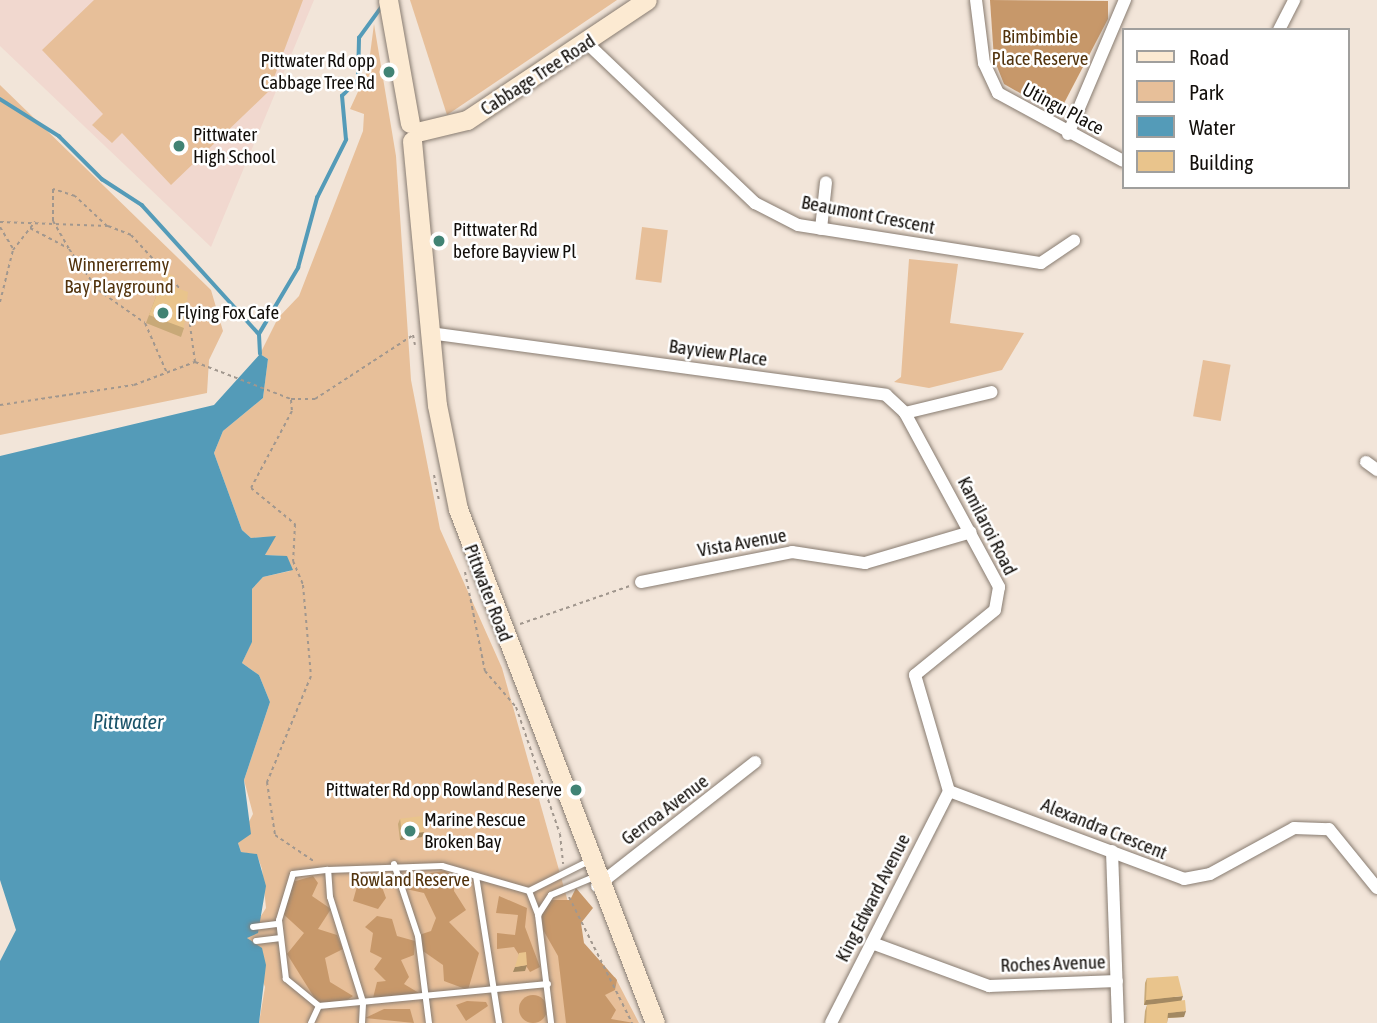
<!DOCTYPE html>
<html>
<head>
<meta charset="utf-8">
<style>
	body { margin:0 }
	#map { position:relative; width:1377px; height:1023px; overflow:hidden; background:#f2e5d9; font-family:"Asap Condensed",sans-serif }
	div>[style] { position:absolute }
	.education>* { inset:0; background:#f1d8cf }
	.green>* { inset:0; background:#e7bf99; transform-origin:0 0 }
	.forest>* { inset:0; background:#c7986a }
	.round { border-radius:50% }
	.water>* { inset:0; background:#549bb8 }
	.stream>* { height:3.5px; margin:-1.75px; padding:0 1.75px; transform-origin:1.75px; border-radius:1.75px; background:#549bb8 }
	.path>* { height:2px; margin-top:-1px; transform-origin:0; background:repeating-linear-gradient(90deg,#a1978e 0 3.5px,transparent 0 7px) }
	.roads { filter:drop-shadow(0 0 2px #887c71) drop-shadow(0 0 2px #887c71) }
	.lane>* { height:6px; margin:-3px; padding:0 3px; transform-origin:3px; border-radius:3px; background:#fff }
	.street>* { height:12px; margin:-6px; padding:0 6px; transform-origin:6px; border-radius:6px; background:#fff }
	.secondary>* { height:19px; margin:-9.5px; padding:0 9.5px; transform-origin:9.5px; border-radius:9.5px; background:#fcead2 }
	.wall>* { inset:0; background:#c8a978 }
	.shaded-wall>* { inset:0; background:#a38962 }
	.building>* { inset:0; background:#e9c48c; transform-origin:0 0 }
	.dots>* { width:19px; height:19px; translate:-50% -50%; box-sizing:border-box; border:4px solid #fff; border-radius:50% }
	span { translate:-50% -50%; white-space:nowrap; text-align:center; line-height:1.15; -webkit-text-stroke:5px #fff; paint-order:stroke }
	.park-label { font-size:19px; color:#52330d }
	.poi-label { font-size:19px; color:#120e0a }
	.right { translate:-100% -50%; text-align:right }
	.left { translate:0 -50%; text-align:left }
	.street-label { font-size:19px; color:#120e0a }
	.water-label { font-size:21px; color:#1a5369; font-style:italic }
	.legend { position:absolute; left:1122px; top:28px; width:228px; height:161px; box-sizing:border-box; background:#fff; border:2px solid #a09f9d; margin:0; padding:9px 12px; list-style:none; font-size:21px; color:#120e0a }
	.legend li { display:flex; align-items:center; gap:14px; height:35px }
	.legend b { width:35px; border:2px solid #a09f9d }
</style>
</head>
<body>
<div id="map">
	<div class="education">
		<div style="clip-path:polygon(0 0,314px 0,211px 247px,0 46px)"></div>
	</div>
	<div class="green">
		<div style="clip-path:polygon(94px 0,303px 0,269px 91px,171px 185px,122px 133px,112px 143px,92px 125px,103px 114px,42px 50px)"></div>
		<div style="clip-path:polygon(410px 0,617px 0,447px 115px)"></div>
		<div style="clip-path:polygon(374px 24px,396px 156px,411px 380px,440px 529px,502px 668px,592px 987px,615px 977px,639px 1023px,259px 1023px,265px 987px,247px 938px,266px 908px,262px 869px,257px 855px,241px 852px,238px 843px,253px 814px,244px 780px,270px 702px,259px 675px,242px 663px,252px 641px,252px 589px,263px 577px,290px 571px,283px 556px,265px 555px,273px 537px,251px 538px,242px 530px,214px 453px,223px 431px,263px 398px,268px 359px,260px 354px,278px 318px,299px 296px,363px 131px,364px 114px,350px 109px,368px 70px)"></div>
		<div style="clip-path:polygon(0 85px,211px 290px,223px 331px,209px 360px,207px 393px,0 435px)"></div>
		<div style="left:642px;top:227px;width:26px;height:53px;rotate:7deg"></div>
		<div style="clip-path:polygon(909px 259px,958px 264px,950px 323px,1024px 333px,1002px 370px,929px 388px,894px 382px,901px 377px)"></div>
		<div style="left:1203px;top:360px;width:28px;height:57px;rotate:10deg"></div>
	</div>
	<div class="forest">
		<div style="clip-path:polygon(990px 0,1108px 1px,1108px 19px,1061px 109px,1053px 112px,1004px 84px,994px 59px)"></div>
		<div style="clip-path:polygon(445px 871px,455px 877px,454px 891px,466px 910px,449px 922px,479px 953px,468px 990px,444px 981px,443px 965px,420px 949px,419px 935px,431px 931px,436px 918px,424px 893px,406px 889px,408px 876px)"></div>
		<div style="clip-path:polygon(361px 872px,378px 876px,386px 898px,378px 909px,353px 901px)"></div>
		<div style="clip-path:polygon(313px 876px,318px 883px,312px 896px,331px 909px,318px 929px,337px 935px,343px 949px,325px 958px,330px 982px,353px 996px,343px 1003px,317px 1002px,287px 954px,304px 933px,281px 912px,289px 883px)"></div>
		<div style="clip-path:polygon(576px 888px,593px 908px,581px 923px,584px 943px,617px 980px,615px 990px,605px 995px,616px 1010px,611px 1019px,634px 1023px,566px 1023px,558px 956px,534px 914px,547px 900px,570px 900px)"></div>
		<div style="clip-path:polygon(499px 896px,527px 908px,525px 927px,540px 967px,530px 972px,514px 947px,497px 949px,497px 933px,515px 935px,518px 915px,496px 913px)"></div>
		<div style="clip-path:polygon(377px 916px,392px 919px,397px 936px,415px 941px,414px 955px,401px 960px,409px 977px,404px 984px,419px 993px,373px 998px,377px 982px,386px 981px,374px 969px,382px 958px,370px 952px,373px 933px,365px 927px)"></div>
		<div class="round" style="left:519px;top:995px;width:28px;height:28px"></div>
		<div style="clip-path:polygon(467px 1001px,486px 1002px,488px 1006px,466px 1021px,456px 1005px)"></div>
		<div style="clip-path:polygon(384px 1009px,410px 1009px,414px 1023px,365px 1018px)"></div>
	</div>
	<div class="water">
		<div style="clip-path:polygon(260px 354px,268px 359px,263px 398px,223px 431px,214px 453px,242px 530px,251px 538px,276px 536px,265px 555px,287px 556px,293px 570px,263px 577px,252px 589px,252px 642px,242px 663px,259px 675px,270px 702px,244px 780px,251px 834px,238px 843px,241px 852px,257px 854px,266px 886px,258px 933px,247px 938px,262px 948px,266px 965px,259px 1023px,0 1023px,0 961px,16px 930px,0 880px,0 456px,214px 405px)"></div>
	</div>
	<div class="stream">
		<div style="left:0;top:99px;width:70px;rotate:32.1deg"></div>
		<div style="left:59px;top:136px;width:61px;rotate:45deg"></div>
		<div style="left:102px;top:179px;width:48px;rotate:33deg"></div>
		<div style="left:142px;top:205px;width:174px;rotate:47.8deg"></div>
		<div style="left:260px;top:354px;width:20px;rotate:-93deg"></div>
		<div style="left:259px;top:334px;width:77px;rotate:-59.4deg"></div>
		<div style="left:298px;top:268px;width:73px;rotate:-74.8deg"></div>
		<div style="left:317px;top:198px;width:65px;rotate:-63.4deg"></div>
		<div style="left:346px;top:140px;width:44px;rotate:-95.2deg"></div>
		<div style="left:342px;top:96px;width:23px;rotate:-45deg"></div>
		<div style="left:358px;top:80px;width:42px;rotate:-88.6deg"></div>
		<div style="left:359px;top:38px;width:39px;rotate:-54deg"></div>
	</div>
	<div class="path">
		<div style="left:0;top:222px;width:108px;rotate:2.1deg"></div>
		<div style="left:108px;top:226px;width:25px;rotate:21deg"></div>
		<div style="left:131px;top:235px;width:52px;rotate:47.4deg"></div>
		<div style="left:107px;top:226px;width:44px;rotate:-136.8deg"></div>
		<div style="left:75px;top:196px;width:23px;rotate:-162deg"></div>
		<div style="left:53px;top:189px;width:32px;rotate:90deg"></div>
		<div style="left:53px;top:221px;width:32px;rotate:60deg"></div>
		<div style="left:69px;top:249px;width:50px;rotate:54.7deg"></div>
		<div style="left:98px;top:290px;width:57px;rotate:35.1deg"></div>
		<div style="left:145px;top:323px;width:55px;rotate:66.3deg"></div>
		<div style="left:0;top:227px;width:26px;rotate:59deg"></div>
		<div style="left:30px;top:228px;width:43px;rotate:27.8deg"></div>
		<div style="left:172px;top:280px;width:12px;rotate:48deg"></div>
		<div style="left:0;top:302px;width:54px;rotate:-76deg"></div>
		<div style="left:13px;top:250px;width:36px;rotate:-52deg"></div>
		<div style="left:195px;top:362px;width:103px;rotate:21.1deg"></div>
		<div style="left:291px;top:399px;width:24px"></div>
		<div style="left:315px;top:399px;width:117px;rotate:-33.1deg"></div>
		<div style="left:413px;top:335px;width:10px;rotate:79deg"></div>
		<div style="left:291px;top:400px;width:11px;rotate:85deg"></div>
		<div style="left:292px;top:411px;width:87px;rotate:118deg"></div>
		<div style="left:251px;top:488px;width:57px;rotate:39.3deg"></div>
		<div style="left:295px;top:524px;width:37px;rotate:93deg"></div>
		<div style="left:293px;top:561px;width:26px;rotate:67deg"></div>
		<div style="left:303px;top:585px;width:91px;rotate:85deg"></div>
		<div style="left:311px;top:676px;width:115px;rotate:112.5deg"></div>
		<div style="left:267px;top:782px;width:54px;rotate:81.4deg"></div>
		<div style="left:275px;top:835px;width:48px;rotate:34deg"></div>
		<div style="left:0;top:405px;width:135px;rotate:-8.5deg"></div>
		<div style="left:134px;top:385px;width:65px;rotate:-20.7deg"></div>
		<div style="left:195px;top:362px;width:60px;rotate:-97.7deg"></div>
		<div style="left:434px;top:475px;width:26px;rotate:79deg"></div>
		<div style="left:465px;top:572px;width:101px;rotate:78.6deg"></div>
		<div style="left:485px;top:671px;width:48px;rotate:49.3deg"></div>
		<div style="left:516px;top:707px;width:134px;rotate:70.9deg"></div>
		<div style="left:560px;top:834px;width:30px;rotate:84deg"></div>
		<div style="left:520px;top:624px;width:116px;rotate:-19.1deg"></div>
		<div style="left:569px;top:897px;width:141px;rotate:63.4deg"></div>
	</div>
	<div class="roads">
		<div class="lane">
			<div style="left:394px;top:864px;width:76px;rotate:71.6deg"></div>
			<div style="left:418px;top:936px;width:88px;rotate:82.8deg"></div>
			<div style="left:476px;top:876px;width:149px;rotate:81.1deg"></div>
			<div style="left:529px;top:891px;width:26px;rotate:69deg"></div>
			<div style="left:538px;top:915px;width:109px;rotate:83.1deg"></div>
			<div style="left:538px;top:915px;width:24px;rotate:-57deg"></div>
			<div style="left:551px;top:895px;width:47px;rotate:-22.7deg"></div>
			<div style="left:253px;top:927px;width:26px;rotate:-7deg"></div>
			<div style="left:256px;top:941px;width:23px;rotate:-7deg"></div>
			<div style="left:319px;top:1006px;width:43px;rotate:-140.7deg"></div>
			<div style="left:286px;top:979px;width:59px;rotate:-96.8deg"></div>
			<div style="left:279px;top:920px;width:48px;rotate:-73.1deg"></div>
			<div style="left:293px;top:874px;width:35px;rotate:-7deg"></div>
			<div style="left:311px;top:1023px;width:19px;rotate:-65deg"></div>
			<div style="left:319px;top:1006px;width:230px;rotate:-5.5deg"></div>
			<div style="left:362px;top:1023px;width:21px;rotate:-87deg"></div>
			<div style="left:363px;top:1002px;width:110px;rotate:-107.4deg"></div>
			<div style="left:330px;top:897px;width:27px;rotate:-94deg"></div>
			<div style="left:328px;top:870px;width:114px;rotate:-2deg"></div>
			<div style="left:442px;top:866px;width:91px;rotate:16deg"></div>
			<div style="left:529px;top:891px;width:67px;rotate:-26.6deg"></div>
		</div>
		<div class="street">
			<div style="left:976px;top:0;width:64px;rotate:82.8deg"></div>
			<div style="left:984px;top:63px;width:33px;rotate:65deg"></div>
			<div style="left:998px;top:93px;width:142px;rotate:28.5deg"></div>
			<div style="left:1279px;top:30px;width:34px;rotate:-63deg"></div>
			<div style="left:588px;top:44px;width:231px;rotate:43.6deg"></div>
			<div style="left:755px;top:203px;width:48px;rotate:27.1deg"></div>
			<div style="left:798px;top:225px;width:246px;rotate:8.9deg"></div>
			<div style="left:1041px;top:263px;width:40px;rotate:-34deg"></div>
			<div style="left:1068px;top:134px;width:146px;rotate:-67deg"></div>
			<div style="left:821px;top:229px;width:47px;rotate:-83.9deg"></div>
			<div style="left:430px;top:333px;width:460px;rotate:7.7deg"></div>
			<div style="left:886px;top:395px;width:26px;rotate:43deg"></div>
			<div style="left:905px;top:413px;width:89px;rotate:-13.6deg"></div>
			<div style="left:905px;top:413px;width:198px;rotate:61.6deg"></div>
			<div style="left:999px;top:587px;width:23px;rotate:100deg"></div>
			<div style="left:995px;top:610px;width:103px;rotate:140.9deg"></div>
			<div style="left:915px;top:675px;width:121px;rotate:73.7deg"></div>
			<div style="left:1366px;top:462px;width:14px;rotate:36deg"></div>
			<div style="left:641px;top:582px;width:154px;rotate:-11.2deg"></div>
			<div style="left:792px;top:552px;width:74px;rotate:8.6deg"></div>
			<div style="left:865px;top:563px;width:110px;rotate:-16.3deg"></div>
			<div style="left:949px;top:791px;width:251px;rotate:20.5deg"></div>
			<div style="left:1184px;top:879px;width:26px;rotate:-11deg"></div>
			<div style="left:1210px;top:874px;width:96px;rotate:-28.7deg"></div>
			<div style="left:1294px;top:828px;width:35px;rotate:2deg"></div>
			<div style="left:1329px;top:829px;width:76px;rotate:50.9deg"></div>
			<div style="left:1112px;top:851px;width:172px;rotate:88deg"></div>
			<div style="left:597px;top:886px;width:201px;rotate:-38.1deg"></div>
			<div style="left:872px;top:943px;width:125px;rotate:20.2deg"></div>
			<div style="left:989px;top:986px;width:128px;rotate:-2.2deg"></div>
			<div style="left:831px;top:1023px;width:260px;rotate:-63deg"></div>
		</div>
		<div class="secondary">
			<div style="left:388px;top:0;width:125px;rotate:79.9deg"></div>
			<div style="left:421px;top:131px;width:47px;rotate:-13.4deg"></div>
			<div style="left:467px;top:120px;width:216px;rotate:-33.7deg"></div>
			<div style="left:412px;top:141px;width:265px;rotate:84.6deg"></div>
			<div style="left:437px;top:405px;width:106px;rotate:78.6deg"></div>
			<div style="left:458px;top:509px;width:550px;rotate:69.03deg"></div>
		</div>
	</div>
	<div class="wall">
		<div style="clip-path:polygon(165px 273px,172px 286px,184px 328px,181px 337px,146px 323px)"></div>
		<div style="clip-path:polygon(400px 819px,422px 837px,400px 840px,398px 824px)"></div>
		<div style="clip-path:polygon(1147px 978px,1181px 1001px,1184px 1017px,1168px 1018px,1167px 1023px,1144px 1023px,1145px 1011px,1147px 1005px,1156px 1004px,1144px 1005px,1145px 983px)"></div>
	</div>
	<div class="shaded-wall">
		<div style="clip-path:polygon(424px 832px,422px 837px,400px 840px,402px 834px)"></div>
		<div style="clip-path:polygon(527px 965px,525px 971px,513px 972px,515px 967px)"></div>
		<div style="clip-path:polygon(1183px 996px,1181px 1002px,1144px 1005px,1146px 1000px)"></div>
		<div style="clip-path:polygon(1186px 1011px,1184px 1017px,1166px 1018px,1168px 1013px)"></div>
	</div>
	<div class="building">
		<div style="clip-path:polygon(165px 273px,175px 276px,171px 286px,188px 292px,184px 328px,149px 315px)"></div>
		<div style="left:422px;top:816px;width:16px;height:22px;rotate:83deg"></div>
		<div style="clip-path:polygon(526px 952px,527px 965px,515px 967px,519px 953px)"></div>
		<div style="clip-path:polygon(1178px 976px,1183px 996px,1146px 1000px,1147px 978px)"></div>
		<div style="clip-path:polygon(1185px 1000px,1186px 1011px,1168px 1013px,1167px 1023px,1146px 1023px,1147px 1005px)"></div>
	</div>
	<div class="dots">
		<div style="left:389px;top:72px;background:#418374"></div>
		<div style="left:179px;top:146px;background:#418374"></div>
		<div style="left:439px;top:241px;background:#418374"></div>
		<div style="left:163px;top:313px;background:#418374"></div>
		<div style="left:576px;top:790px;background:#418374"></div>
		<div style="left:410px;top:831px;background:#418374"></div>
	</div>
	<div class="park-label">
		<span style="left:1040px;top:48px">Bimbimbie<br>Place Reserve</span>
		<span style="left:119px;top:276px">Winnererremy<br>Bay Playground</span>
		<span style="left:410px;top:880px">Rowland Reserve</span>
	</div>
	<div class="poi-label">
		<span class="right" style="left:375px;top:72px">Pittwater Rd opp<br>Cabbage Tree Rd</span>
		<span class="left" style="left:193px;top:146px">Pittwater<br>High School</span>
		<span class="left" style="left:453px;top:241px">Pittwater Rd<br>before Bayview Pl</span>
		<span class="left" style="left:177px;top:313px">Flying Fox Cafe</span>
		<span class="right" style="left:562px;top:790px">Pittwater Rd opp Rowland Reserve</span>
		<span class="left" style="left:424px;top:831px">Marine Rescue<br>Broken Bay</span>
	</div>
	<div class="street-label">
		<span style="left:538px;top:75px;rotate:-33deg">Cabbage Tree Road</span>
		<span style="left:1063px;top:109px;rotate:28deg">Utingu Place</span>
		<span style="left:868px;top:215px;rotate:11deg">Beaumont Crescent</span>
		<span style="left:718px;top:353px;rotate:8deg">Bayview Place</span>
		<span style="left:987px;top:526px;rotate:63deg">Kamilaroi Road</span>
		<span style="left:742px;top:543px;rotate:-10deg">Vista Avenue</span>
		<span style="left:488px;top:593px;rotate:69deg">Pittwater Road</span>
		<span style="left:665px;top:810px;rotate:-37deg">Gerroa Avenue</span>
		<span style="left:1104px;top:829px;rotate:22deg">Alexandra Crescent</span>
		<span style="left:873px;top:898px;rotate:-63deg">King Edward Avenue</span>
		<span style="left:1053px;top:964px;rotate:-2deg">Roches Avenue</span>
	</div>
	<div class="water-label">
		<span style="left:128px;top:721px">Pittwater</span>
	</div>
	<ul class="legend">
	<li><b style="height:9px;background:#fcead2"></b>Road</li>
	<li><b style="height:19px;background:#e7bf99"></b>Park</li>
	<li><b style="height:19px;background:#549bb8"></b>Water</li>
	<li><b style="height:19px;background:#e9c48c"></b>Building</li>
	</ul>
</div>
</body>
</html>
